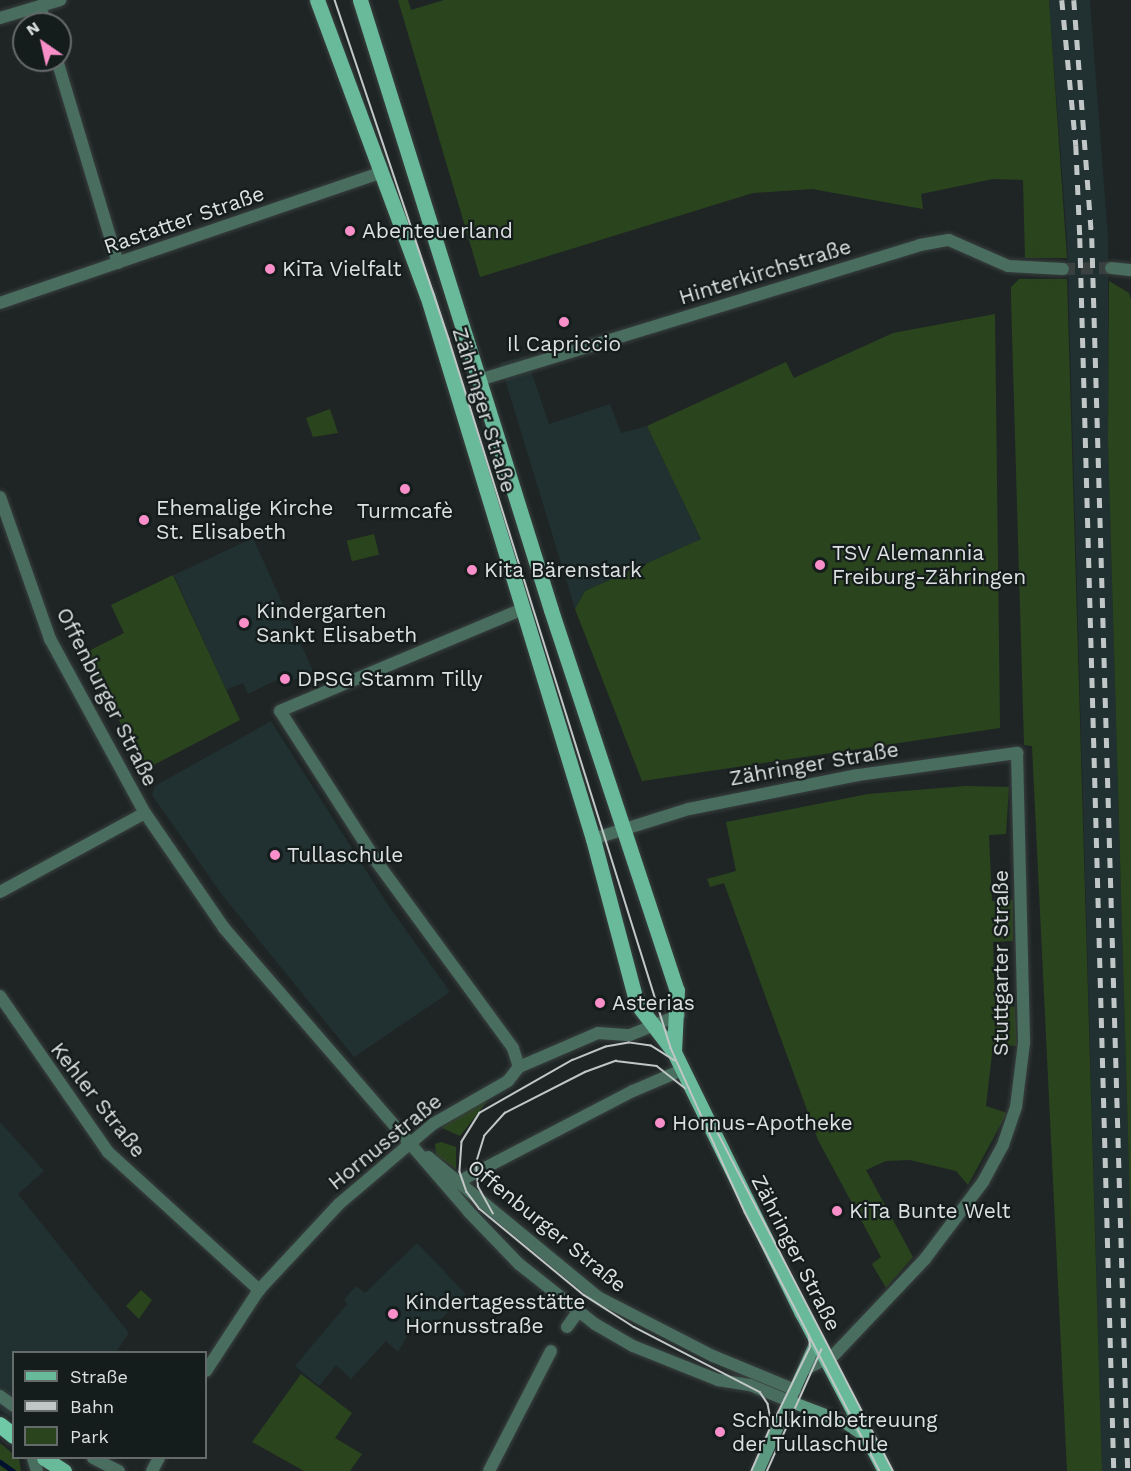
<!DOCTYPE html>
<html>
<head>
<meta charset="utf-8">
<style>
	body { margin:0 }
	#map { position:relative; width:1131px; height:1471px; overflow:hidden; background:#1f2525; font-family:"Work Sans",sans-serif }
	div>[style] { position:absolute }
	.built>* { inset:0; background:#213030 }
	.green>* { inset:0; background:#2a451d; transform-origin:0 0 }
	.stream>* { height:5px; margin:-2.5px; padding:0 2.5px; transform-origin:2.5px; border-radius:2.5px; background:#00102d }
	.minor-tunnel>* { height:12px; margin-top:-6px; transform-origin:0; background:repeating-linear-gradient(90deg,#3b4141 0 12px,transparent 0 18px) }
	.roads { filter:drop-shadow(0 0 2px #393f3f) drop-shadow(0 0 2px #393f3f) }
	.minor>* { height:12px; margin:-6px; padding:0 6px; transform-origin:6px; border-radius:6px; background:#496e5f }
	.tertiary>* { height:12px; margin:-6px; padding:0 6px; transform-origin:6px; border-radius:6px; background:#496e5f }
	.secondary>* { height:12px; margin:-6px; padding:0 6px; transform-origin:6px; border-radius:6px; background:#5c9981 }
	.primary>* { height:15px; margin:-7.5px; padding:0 7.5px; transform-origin:7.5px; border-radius:7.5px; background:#69ba9a }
	.trunk>* { height:16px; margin:-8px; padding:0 8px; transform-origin:8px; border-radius:8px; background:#6fc9a6 }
	.tram>* { height:1.5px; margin:-0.75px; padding:0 0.75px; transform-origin:0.75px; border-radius:0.75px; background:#c1c6c6 }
	.rail>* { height:4.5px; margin-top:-2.25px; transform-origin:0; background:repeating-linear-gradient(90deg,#c1c6c6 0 10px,transparent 0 20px) }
	.dots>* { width:16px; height:16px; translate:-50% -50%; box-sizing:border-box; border:3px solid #151c1c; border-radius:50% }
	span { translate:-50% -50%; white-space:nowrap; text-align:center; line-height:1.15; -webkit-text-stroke:4.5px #151c1c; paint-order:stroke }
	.street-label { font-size:21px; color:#dce0e0 }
	.poi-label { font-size:21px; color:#dce0e0 }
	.left { translate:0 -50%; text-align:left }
	.legend { position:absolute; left:12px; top:1351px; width:195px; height:108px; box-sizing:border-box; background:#151c1c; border:2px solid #656a6a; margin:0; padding:8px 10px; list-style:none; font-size:18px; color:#dce0e0 }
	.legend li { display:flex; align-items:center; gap:12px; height:30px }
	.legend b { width:30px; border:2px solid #656a6a }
	.north { position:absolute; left:12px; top:12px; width:60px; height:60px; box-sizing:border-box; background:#151c1c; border:2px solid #656a6a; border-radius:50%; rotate:326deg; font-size:16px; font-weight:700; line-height:24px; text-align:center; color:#dce0e0 }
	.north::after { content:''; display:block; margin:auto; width:21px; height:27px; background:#f98fc9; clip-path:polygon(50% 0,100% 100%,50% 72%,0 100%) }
</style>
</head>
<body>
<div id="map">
	<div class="built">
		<div style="clip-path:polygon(1049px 0,1090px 0,1108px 238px,1108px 442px,1131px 1239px,1131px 1471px,1102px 1471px,1067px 239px)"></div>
		<div style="clip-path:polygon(526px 356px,549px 424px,610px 404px,621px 433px,647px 426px,701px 539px,585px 591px,575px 609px,500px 363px)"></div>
		<div style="clip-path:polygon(253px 538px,313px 671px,280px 686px,277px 680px,248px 694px,243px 683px,226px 690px,174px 575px)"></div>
		<div style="clip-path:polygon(271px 721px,388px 905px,450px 992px,354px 1057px,223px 896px,152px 795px,155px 786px)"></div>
		<div style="clip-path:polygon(0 1122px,44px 1171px,18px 1194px,129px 1333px,116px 1352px,14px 1352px,13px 1419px,0 1410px)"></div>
		<div style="clip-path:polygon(417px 1243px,466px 1294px,428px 1332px,414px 1324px,398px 1352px,386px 1341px,351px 1379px,336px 1365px,319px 1386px,295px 1366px,347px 1304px,344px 1300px,356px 1286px,365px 1293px)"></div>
	</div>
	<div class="green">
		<div style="clip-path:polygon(398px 0,408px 0,411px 10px,444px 0,1049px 0,1067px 258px,1025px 258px,1023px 180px,993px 179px,921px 194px,923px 209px,812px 189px,753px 193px,480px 277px)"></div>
		<div style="clip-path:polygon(1019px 279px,1067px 279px,1102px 1471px,1067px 1471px,1032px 746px,1024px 745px,1011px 299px,1011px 287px)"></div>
		<div style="clip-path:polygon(1109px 281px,1129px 293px,1131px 300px,1131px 1239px,1108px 442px)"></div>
		<div style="clip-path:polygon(995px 314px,1000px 728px,642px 781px,575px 609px,585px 591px,701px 539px,647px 426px,786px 362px,794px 378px,893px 333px)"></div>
		<div style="clip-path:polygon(330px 409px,338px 433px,313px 437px,306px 418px)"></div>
		<div style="left:374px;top:534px;width:21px;height:28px;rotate:76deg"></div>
		<div style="clip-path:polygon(173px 575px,240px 720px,144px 770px,85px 653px,124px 633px,111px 605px)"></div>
		<div style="clip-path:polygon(965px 786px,1009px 787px,1006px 834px,989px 835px,992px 901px,1013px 900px,1013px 941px,993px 942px,995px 1006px,1015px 1007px,1017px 1046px,993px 1045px,986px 1106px,1007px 1113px,968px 1185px,956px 1171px,910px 1160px,886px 1161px,866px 1170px,913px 1257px,886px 1288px,872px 1264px,881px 1257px,818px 1140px,724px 883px,710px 887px,707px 879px,736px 871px,726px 822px,868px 794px)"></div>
		<div style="clip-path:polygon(489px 1099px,460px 1136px,442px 1128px,445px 1125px)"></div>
		<div style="clip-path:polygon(441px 1142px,456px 1147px,456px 1169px,436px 1155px,435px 1144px)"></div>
		<div style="clip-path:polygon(141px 1290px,152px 1300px,139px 1319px,126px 1306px)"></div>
		<div style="clip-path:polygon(301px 1374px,352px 1413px,335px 1438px,362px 1454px,350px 1471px,304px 1471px,252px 1442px)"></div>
		<div style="clip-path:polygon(0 1443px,19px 1459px,21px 1471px,0 1471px)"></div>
	</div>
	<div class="stream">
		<div style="left:0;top:1462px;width:16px;rotate:35deg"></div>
	</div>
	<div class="minor-tunnel">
		<div style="left:1063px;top:269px;width:48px;rotate:-1.2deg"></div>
	</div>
	<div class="roads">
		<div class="minor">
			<div style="left:40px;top:6px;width:19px;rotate:72deg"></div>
			<div style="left:57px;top:60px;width:212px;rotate:73.3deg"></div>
			<div style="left:1111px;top:268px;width:20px;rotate:6deg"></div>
			<div style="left:0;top:303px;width:402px;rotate:-18.9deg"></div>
			<div style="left:479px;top:380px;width:461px;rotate:-17deg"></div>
			<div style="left:920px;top:245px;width:29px;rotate:-10deg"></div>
			<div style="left:949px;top:240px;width:64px;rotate:23.8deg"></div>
			<div style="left:1008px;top:266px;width:55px;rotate:3.1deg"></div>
			<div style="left:0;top:497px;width:151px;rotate:70.6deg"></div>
			<div style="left:50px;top:639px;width:198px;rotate:61.4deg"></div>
			<div style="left:145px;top:813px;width:140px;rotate:55.5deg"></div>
			<div style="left:224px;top:928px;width:374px;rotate:49.2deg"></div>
			<div style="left:468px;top:1211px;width:74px;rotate:46.1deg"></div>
			<div style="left:519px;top:1264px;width:97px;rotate:38.3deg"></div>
			<div style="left:595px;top:1324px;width:44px;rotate:30.1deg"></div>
			<div style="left:633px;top:1346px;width:92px;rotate:21.8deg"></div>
			<div style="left:718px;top:1380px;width:32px;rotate:9deg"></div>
			<div style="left:750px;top:1385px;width:42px;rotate:22.3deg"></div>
			<div style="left:593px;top:839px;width:101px;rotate:-17.4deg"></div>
			<div style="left:689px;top:809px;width:172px;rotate:-11.4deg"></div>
			<div style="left:858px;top:775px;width:161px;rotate:-7.9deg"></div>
			<div style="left:1017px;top:753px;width:290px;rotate:88.6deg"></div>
			<div style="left:1024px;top:1043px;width:64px;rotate:97.1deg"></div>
			<div style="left:1016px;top:1107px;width:40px;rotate:108.9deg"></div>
			<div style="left:1003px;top:1145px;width:42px;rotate:118.4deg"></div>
			<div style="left:983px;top:1182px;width:96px;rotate:127deg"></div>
			<div style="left:925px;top:1259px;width:132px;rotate:133.5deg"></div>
			<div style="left:834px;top:1355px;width:32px;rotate:154deg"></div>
			<div style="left:0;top:892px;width:165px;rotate:-28.6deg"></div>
			<div style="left:0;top:996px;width:190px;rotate:55.3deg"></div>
			<div style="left:108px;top:1152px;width:205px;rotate:42.4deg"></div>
			<div style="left:519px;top:1067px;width:86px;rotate:-23.3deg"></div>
			<div style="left:598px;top:1033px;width:32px;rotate:4deg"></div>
			<div style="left:630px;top:1035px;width:53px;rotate:-22.2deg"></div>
			<div style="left:428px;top:1157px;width:220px;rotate:39.5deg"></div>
			<div style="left:598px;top:1297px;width:129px;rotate:27.2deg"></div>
			<div style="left:713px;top:1356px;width:89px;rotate:22.5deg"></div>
			<div style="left:454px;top:1184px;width:202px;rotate:-27.5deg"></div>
			<div style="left:633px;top:1091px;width:53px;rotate:-23.2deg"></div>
			<div style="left:567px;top:1327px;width:19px;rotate:-54deg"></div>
			<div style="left:206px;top:1371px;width:97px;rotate:-56.8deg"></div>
			<div style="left:259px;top:1290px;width:117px;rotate:-47.1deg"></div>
			<div style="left:339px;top:1204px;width:123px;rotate:-40.4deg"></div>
			<div style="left:433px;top:1124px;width:86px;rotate:-29.8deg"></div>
			<div style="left:508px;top:1081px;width:18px;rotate:-52deg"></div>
			<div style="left:519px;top:1067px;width:20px;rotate:-108deg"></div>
			<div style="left:513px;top:1048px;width:230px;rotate:-126.2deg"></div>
			<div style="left:377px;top:862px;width:179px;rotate:-122.7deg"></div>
			<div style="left:280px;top:711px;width:264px;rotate:-22.8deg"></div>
			<div style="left:0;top:1396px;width:17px;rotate:36deg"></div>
			<div style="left:33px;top:1458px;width:14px;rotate:73deg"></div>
			<div style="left:93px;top:1458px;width:29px;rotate:27deg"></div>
			<div style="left:152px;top:1471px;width:15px;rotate:-62deg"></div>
			<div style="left:489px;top:1471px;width:135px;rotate:-62.7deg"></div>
		</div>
		<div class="tertiary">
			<div style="left:0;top:18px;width:63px;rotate:-16.7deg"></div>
		</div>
		<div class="secondary">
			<div style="left:789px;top:1401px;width:59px;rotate:20.9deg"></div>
			<div style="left:844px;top:1422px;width:27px;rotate:34deg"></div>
			<div style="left:758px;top:1471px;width:144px;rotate:-65.8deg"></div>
		</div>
		<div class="primary">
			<div style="left:317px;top:0;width:315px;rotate:69.6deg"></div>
			<div style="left:427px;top:295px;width:569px;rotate:73.03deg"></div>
			<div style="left:593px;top:839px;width:171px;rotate:75.1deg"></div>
			<div style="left:637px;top:1004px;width:61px;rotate:52.4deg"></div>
			<div style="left:674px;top:1052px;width:291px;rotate:63.9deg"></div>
			<div style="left:802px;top:1313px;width:178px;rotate:62.3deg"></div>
			<div style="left:360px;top:0;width:639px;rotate:72.61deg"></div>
			<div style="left:551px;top:610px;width:400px;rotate:71.7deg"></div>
			<div style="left:677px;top:990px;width:62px;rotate:92.8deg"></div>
			<div style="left:44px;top:1458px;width:24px;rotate:33deg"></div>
		</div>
		<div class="trunk">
			<div style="left:0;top:1425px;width:18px;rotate:38deg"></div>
		</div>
	</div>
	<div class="tram">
		<div style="left:335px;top:0;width:358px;rotate:71.4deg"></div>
		<div style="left:449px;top:339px;width:743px;rotate:72.61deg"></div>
		<div style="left:671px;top:1048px;width:180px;rotate:65.7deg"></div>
		<div style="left:745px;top:1212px;width:292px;rotate:62.5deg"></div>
		<div style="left:675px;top:1061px;width:28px;rotate:-148deg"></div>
		<div style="left:651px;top:1046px;width:22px;rotate:-172deg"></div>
		<div style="left:629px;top:1043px;width:23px;rotate:170deg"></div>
		<div style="left:606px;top:1047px;width:35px;rotate:158deg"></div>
		<div style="left:573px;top:1060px;width:107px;rotate:150.3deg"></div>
		<div style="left:480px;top:1113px;width:34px;rotate:122deg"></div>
		<div style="left:462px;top:1142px;width:30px;rotate:94deg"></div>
		<div style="left:460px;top:1172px;width:21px;rotate:71deg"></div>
		<div style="left:467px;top:1192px;width:21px;rotate:53deg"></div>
		<div style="left:480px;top:1209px;width:135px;rotate:39.6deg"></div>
		<div style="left:584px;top:1295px;width:59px;rotate:32.6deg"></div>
		<div style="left:634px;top:1327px;width:142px;rotate:27.3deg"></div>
		<div style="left:760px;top:1392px;width:14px;rotate:56deg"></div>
		<div style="left:768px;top:1404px;width:21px;rotate:79deg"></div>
		<div style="left:772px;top:1425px;width:50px;rotate:113.5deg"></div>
		<div style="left:715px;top:1127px;width:387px;rotate:62.6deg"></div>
		<div style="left:493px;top:1214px;width:31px;rotate:-119deg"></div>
		<div style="left:478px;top:1187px;width:24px;rotate:-95deg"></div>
		<div style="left:476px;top:1163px;width:28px;rotate:-73deg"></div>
		<div style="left:484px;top:1136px;width:31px;rotate:-48deg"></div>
		<div style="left:505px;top:1113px;width:90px;rotate:-27.1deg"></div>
		<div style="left:585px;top:1072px;width:33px;rotate:-20deg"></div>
		<div style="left:616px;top:1061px;width:41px;rotate:7deg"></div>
		<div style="left:657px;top:1066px;width:36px;rotate:38deg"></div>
		<div style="left:772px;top:1425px;width:87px;rotate:-64deg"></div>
		<div style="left:810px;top:1347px;width:12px;rotate:-95deg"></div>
		<div style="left:767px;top:1471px;width:133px;rotate:-65.9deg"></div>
	</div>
	<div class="rail">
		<div style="left:1062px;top:0;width:146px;rotate:84.5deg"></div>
		<div style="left:1076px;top:145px;width:93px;rotate:87.5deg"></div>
		<div style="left:1080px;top:238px;width:1233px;rotate:88.42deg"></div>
		<div style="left:1074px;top:0;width:239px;rotate:85.7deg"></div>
		<div style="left:1092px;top:238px;width:1234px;rotate:88.33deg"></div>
	</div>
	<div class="dots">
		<div style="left:350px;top:231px;background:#f98fc9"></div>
		<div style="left:270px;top:269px;background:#f98fc9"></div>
		<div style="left:564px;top:322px;background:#f98fc9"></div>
		<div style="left:405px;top:489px;background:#f98fc9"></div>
		<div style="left:144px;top:520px;background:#f98fc9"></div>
		<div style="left:820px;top:565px;background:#f98fc9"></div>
		<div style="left:472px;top:570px;background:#f98fc9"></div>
		<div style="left:244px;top:623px;background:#f98fc9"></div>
		<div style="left:285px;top:679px;background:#f98fc9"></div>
		<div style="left:275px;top:855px;background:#f98fc9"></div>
		<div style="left:600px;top:1003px;background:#f98fc9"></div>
		<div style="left:660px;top:1123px;background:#f98fc9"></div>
		<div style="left:837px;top:1211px;background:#f98fc9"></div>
		<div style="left:393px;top:1314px;background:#f98fc9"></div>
		<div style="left:720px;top:1432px;background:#f98fc9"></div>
	</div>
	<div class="street-label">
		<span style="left:184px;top:220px;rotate:-19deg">Rastatter Straße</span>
		<span style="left:765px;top:272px;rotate:-17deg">Hinterkirchstraße</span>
		<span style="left:484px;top:410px;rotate:73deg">Zähringer Straße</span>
		<span style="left:107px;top:697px;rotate:63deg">Offenburger Straße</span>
		<span style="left:814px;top:764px;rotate:-10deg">Zähringer Straße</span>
		<span style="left:1001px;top:963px;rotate:-90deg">Stuttgarter Straße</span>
		<span style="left:98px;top:1100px;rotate:52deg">Kehler Straße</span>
		<span style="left:385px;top:1142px;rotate:-39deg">Hornusstraße</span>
		<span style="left:547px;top:1226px;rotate:39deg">Offenburger Straße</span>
		<span style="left:796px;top:1253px;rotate:63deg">Zähringer Straße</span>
	</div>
	<div class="poi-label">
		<span class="left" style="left:362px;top:231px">Abenteuerland</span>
		<span class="left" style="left:282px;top:269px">KiTa Vielfalt</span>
		<span style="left:564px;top:344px">Il Capriccio</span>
		<span class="left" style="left:156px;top:520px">Ehemalige Kirche<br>St. Elisabeth</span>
		<span style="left:405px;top:511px">Turmcafè</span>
		<span class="left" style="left:832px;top:565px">TSV Alemannia<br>Freiburg-Zähringen</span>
		<span class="left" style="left:484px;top:570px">Kita Bärenstark</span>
		<span class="left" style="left:256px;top:623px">Kindergarten<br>Sankt Elisabeth</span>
		<span class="left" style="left:297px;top:679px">DPSG Stamm Tilly</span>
		<span class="left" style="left:287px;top:855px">Tullaschule</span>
		<span class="left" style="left:612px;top:1003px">Asterias</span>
		<span class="left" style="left:672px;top:1123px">Hornus-Apotheke</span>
		<span class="left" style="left:849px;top:1211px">KiTa Bunte Welt</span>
		<span class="left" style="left:405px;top:1314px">Kindertagesstätte<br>Hornusstraße</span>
		<span class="left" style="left:732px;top:1432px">Schulkindbetreuung<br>der Tullaschule</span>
	</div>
	<ul class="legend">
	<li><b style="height:8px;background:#69ba9a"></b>Straße</li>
	<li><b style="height:8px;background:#c1c6c6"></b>Bahn</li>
	<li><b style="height:16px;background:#2a451d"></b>Park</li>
	</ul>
	<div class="north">N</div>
</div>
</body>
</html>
